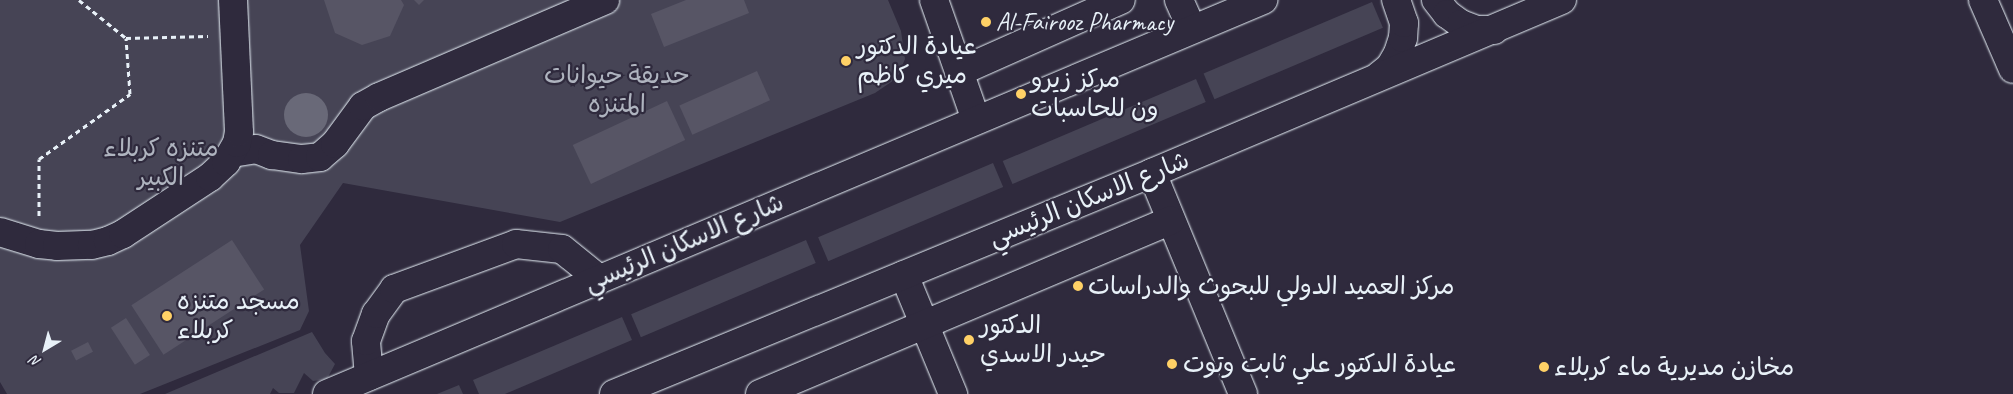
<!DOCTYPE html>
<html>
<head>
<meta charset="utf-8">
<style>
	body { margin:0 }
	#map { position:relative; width:2013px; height:394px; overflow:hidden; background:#2f2a3d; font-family:Caveat,"Playpen Sans Arabic",sans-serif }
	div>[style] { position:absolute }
	.green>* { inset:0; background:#464455; transform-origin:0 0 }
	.water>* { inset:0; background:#696978 }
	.round { border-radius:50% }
	.building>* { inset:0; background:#575565; transform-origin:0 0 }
	.path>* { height:3px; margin-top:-1.5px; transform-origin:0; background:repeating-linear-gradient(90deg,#e8f1f8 0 5px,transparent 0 9px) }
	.roads { filter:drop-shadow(0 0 1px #e8f1f8) drop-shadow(0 0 1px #e8f1f8) }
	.minor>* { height:28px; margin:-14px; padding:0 14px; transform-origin:14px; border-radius:14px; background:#2f2a3d }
	.major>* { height:28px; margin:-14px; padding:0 14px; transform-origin:14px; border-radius:14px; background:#2f2a3d }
	.dots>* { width:14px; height:14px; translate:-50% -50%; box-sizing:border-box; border:2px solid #2f2a3d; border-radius:50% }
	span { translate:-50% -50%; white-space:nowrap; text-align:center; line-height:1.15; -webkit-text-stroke:4.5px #2f2a3d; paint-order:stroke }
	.poi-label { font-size:25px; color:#e8f1f8 }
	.left { translate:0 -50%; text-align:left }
	.park-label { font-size:25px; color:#afb4bf }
	.street-label { font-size:25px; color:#e8f1f8 }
	.north { position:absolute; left:20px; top:324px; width:50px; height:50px; -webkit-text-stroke:4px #2f2a3d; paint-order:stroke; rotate:217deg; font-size:14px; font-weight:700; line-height:20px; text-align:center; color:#e8f1f8 }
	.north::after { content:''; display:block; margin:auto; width:18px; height:22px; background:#e8f1f8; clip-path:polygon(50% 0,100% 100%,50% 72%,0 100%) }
</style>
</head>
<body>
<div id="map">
	<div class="green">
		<div style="clip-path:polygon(0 0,888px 0,901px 31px,905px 59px,897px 78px,875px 93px,560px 222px,343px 183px,300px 245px,309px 311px,300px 330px,140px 394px,7px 394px,0 382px)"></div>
		<div style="left:1372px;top:2px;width:28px;height:183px;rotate:67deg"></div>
		<div style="left:1196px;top:79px;width:25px;height:210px;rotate:67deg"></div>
		<div style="left:993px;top:163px;width:26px;height:190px;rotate:67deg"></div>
		<div style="left:806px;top:240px;width:25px;height:190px;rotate:67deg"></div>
		<div style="clip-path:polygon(622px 317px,632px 340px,505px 394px,479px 394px,473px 380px)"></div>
		<div style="clip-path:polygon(312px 332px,325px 353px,335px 364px,327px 379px,313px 381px,304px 373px,294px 393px,279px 393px,273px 388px,270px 394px,165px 394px)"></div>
		<div style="clip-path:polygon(459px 385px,463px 394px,437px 394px)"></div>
	</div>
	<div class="water">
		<div class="round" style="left:284px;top:93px;width:44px;height:44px"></div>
	</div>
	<div class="building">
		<div style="clip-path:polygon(324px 0,401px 0,404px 5px,390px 36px,362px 45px,335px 33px)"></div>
		<div style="clip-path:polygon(414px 0,424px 0,419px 5px)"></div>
		<div style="clip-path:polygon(686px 0,744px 0,749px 13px,664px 47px,651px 14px)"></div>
		<div style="left:757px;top:71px;width:32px;height:85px;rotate:66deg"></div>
		<div style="left:667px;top:101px;width:43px;height:104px;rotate:65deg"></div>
		<div style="left:232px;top:240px;width:59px;height:120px;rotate:57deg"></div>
		<div style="left:126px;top:318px;width:44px;height:18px;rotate:57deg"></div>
		<div style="left:88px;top:342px;width:11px;height:19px;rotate:63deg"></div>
	</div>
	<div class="path">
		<div style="left:79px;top:0;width:60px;rotate:39deg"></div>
		<div style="left:126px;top:38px;width:82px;rotate:-1.4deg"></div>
		<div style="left:39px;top:216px;width:57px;rotate:-90deg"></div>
		<div style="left:39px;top:159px;width:112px;rotate:-35.5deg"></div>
		<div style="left:130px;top:94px;width:56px;rotate:-94.1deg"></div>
	</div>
	<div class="roads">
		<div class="minor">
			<div style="left:934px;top:0;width:127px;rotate:70.7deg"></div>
			<div style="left:1179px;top:0;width:32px;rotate:66deg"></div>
			<div style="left:1983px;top:0;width:75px;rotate:66.5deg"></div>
			<div style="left:959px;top:72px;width:177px;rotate:-24deg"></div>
			<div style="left:232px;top:153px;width:24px;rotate:-9deg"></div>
			<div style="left:256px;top:149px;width:17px;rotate:21deg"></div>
			<div style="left:272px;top:155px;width:30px;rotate:8deg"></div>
			<div style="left:302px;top:159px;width:18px;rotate:-6deg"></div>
			<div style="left:320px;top:157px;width:20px;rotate:-41deg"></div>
			<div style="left:335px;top:144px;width:47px;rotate:-53.6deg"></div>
			<div style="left:363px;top:106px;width:18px;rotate:-29deg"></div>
			<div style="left:379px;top:97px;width:246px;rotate:-23.2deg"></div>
			<div style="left:1152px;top:173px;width:239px;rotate:67.6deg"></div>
			<div style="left:0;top:232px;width:41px;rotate:17.1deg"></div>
			<div style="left:39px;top:244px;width:18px;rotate:6deg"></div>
			<div style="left:57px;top:246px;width:35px;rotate:-2deg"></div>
			<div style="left:92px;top:245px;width:16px;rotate:-14deg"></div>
			<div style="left:108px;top:241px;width:17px;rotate:-25deg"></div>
			<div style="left:123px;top:234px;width:104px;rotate:-33.2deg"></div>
			<div style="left:210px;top:177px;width:22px;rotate:-43deg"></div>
			<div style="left:226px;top:162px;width:22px;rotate:-60deg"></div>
			<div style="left:237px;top:143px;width:11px;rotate:-80deg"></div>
			<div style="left:239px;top:132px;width:132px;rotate:-92.6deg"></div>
			<div style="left:904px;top:275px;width:129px;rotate:67.6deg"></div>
			<div style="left:369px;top:376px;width:35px;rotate:-95deg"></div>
			<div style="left:366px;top:341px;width:29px;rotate:-70deg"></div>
			<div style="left:376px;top:314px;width:31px;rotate:-54deg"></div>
			<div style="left:394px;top:289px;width:130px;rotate:-20.2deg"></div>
			<div style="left:516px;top:244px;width:46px;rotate:6.2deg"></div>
			<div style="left:562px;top:249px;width:48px;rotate:39deg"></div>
			<div style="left:760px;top:394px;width:446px;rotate:-22.9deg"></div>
		</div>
		<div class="major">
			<div style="left:1436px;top:0;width:18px;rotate:52deg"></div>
			<div style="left:1447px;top:14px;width:17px;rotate:36deg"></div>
			<div style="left:1461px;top:24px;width:17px;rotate:21deg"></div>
			<div style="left:1477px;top:30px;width:17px"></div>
			<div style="left:1379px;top:76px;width:14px;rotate:-39deg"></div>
			<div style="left:1390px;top:67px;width:16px;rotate:-60deg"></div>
			<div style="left:1398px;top:53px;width:16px;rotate:-72deg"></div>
			<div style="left:1403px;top:38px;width:15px;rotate:-86deg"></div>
			<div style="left:1404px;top:23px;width:24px;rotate:-109deg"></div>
			<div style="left:327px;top:394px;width:1016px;rotate:-22.83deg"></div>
			<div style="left:614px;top:394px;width:582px;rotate:-22.33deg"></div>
			<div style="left:1152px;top:173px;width:445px;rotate:-22.9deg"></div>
		</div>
	</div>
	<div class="dots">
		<div style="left:986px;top:22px;background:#ffd166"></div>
		<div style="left:846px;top:61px;background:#ffd166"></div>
		<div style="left:1021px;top:94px;background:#ffd166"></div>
		<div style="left:1078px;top:286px;background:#ffd166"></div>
		<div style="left:167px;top:316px;background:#ffd166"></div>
		<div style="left:969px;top:340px;background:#ffd166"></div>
		<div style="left:1172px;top:364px;background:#ffd166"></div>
		<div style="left:1544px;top:367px;background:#ffd166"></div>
	</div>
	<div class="poi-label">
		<span class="left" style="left:996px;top:22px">Al-Fairooz Pharmacy</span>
		<span class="left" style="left:857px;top:61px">عيادة الدكتور<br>ميري كاظم</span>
		<span class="left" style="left:1031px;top:94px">مركز زيرو<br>ون للحاسبات</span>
		<span class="left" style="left:1088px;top:286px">مركز العميد الدولي للبحوث والدراسات</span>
		<span class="left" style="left:177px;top:316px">مسجد متنزه<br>كربلاء</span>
		<span class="left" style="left:980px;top:340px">الدكتور<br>حيدر الاسدي</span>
		<span class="left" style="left:1183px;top:364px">عيادة الدكتور علي ثابت وتوت</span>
		<span class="left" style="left:1554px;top:367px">مخازن مديرية ماء كربلاء</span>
	</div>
	<div class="park-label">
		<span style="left:617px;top:90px">حديقة حيوانات<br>المتنزه</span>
		<span style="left:161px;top:163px">متنزه كربلاء<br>الكبير</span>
	</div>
	<div class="street-label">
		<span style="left:1089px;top:199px;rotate:-22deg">شارع الاسكان الرئيسي</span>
		<span style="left:684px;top:243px;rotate:-23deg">شارع الاسكان الرئيسي</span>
	</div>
	<div class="north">N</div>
</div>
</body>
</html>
